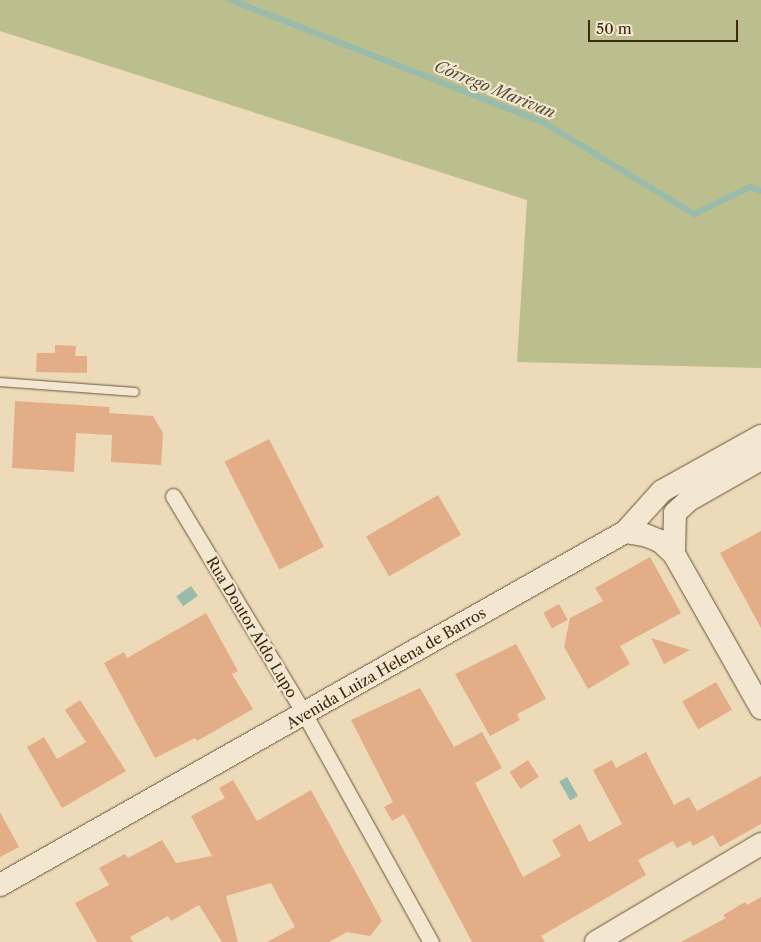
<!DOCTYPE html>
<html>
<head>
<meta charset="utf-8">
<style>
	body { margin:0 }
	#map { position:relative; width:761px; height:942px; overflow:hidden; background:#eddab8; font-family:"Libre Caslon Text",serif }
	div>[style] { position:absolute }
	.green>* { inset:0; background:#babf8d }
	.water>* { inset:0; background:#99bbac; transform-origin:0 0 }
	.stream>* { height:6px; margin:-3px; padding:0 3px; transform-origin:3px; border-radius:3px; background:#99bbac }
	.building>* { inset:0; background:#e3ae87; transform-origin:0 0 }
	.roads { filter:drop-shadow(0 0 1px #6a5538) drop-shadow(0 0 1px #6a5538) }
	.lane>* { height:8px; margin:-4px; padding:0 4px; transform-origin:4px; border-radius:4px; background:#f3e7d1 }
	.street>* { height:15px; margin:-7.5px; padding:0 7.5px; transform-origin:7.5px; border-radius:7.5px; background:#f3e7d1 }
	.secondary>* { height:22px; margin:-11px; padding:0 11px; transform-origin:11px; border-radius:11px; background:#f3e7d1 }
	span { translate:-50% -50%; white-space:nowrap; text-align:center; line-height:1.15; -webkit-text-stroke:4.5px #f3e7d1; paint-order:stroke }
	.street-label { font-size:15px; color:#3f290e }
	.water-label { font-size:16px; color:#564e36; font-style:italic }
	.scale { position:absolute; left:588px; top:20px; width:150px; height:22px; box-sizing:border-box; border:2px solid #3f290e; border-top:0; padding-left:6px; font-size:15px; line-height:18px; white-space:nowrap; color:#3f290e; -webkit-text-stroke:4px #f3e7d1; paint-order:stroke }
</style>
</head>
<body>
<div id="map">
	<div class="green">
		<div style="clip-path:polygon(0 0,761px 0,761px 368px,517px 362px,527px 200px,0 31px)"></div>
	</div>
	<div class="water">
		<div style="left:191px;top:586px;width:12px;height:18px;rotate:55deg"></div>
		<div style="left:567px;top:777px;width:22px;height:9px;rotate:60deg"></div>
	</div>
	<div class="stream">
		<div style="left:231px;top:0;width:335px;rotate:21.4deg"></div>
		<div style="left:543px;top:122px;width:177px;rotate:31.4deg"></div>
		<div style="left:694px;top:214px;width:62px;rotate:-25.7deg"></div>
		<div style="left:750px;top:187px;width:12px;rotate:20deg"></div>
	</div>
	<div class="building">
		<div style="clip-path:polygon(55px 345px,76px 346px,75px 356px,87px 356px,87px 373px,36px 372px,37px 353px,55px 353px)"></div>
		<div style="clip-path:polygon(15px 401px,110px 407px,109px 413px,153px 416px,163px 433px,161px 465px,111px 462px,112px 435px,76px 433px,74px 472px,12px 468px)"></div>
		<div style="left:269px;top:439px;width:121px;height:50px;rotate:63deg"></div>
		<div style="left:438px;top:495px;width:46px;height:83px;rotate:60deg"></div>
		<div style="clip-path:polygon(761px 531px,761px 628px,720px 553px)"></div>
		<div style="clip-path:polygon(650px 557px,681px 613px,620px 646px,630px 664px,588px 689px,564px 647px,570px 618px,603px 601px,595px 588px)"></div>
		<div style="left:559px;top:604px;width:18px;height:18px;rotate:61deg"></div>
		<div style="clip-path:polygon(206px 613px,238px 671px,232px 674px,253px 709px,197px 741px,195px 738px,155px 758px,104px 663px,124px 652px,127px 658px)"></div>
		<div style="clip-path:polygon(651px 638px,690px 650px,664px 664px)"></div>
		<div style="clip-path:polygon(516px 644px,546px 699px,517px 714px,520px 720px,490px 736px,455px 674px)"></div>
		<div style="left:716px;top:682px;width:32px;height:39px;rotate:60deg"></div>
		<div style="clip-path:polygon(420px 688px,454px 747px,482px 732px,502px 768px,475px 783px,523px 877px,561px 856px,552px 840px,580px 824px,589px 842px,622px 824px,593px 770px,612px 760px,616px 768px,646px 752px,674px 805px,689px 797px,697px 811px,761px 776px,761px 824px,720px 847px,713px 835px,693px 846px,690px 841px,677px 848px,673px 841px,638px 860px,646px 875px,541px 936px,545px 942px,472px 942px,404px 814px,392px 821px,384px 807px,393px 802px,351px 720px)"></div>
		<div style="clip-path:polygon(80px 700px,126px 771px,62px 808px,27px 747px,44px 737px,57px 759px,86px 742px,65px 710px)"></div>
		<div style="left:528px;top:760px;width:20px;height:22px;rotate:57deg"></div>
		<div style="clip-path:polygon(233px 780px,257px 821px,311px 790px,382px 921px,370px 936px,347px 932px,329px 942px,267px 942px,295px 927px,271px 883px,226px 896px,238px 942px,222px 942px,199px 905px,171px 921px,168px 916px,130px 937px,133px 942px,97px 942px,75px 903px,109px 885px,99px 868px,125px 854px,128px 858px,162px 840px,176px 863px,212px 856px,191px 816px,225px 798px,219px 788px)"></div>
		<div style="clip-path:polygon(0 812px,19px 847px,0 857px)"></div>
		<div style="clip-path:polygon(761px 897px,761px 942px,681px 942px,726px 918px,723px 915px,745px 902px,747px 905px)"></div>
	</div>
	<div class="roads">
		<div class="lane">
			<div style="left:0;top:382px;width:135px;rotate:4.2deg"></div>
		</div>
		<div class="street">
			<div style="left:173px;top:496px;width:256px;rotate:58.9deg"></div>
			<div style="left:305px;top:715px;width:260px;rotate:61deg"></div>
		</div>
		<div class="secondary">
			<div style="left:625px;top:532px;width:20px;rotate:9deg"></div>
			<div style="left:645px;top:535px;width:16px;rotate:22deg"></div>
			<div style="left:660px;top:541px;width:19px;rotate:43deg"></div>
			<div style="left:674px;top:554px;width:177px;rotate:60.5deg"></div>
			<div style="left:674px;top:554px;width:41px;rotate:-88.6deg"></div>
			<div style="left:675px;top:513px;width:19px;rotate:-43deg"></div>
			<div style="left:689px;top:500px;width:83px;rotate:-29.7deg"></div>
			<div style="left:0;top:885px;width:718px;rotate:-29.46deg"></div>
			<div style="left:625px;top:532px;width:55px;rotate:-47.9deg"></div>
			<div style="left:662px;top:491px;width:113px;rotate:-29.1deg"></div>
			<div style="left:596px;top:942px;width:192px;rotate:-30.7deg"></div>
		</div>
	</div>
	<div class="street-label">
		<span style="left:252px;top:627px;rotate:59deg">Rua Doutor Aldo Lupo</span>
		<span style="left:386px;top:668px;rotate:-30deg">Avenida Luiza Helena de Barros</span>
	</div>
	<div class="water-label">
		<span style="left:495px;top:89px;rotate:22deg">Córrego Marivan</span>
	</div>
	<div class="scale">50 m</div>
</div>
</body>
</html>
